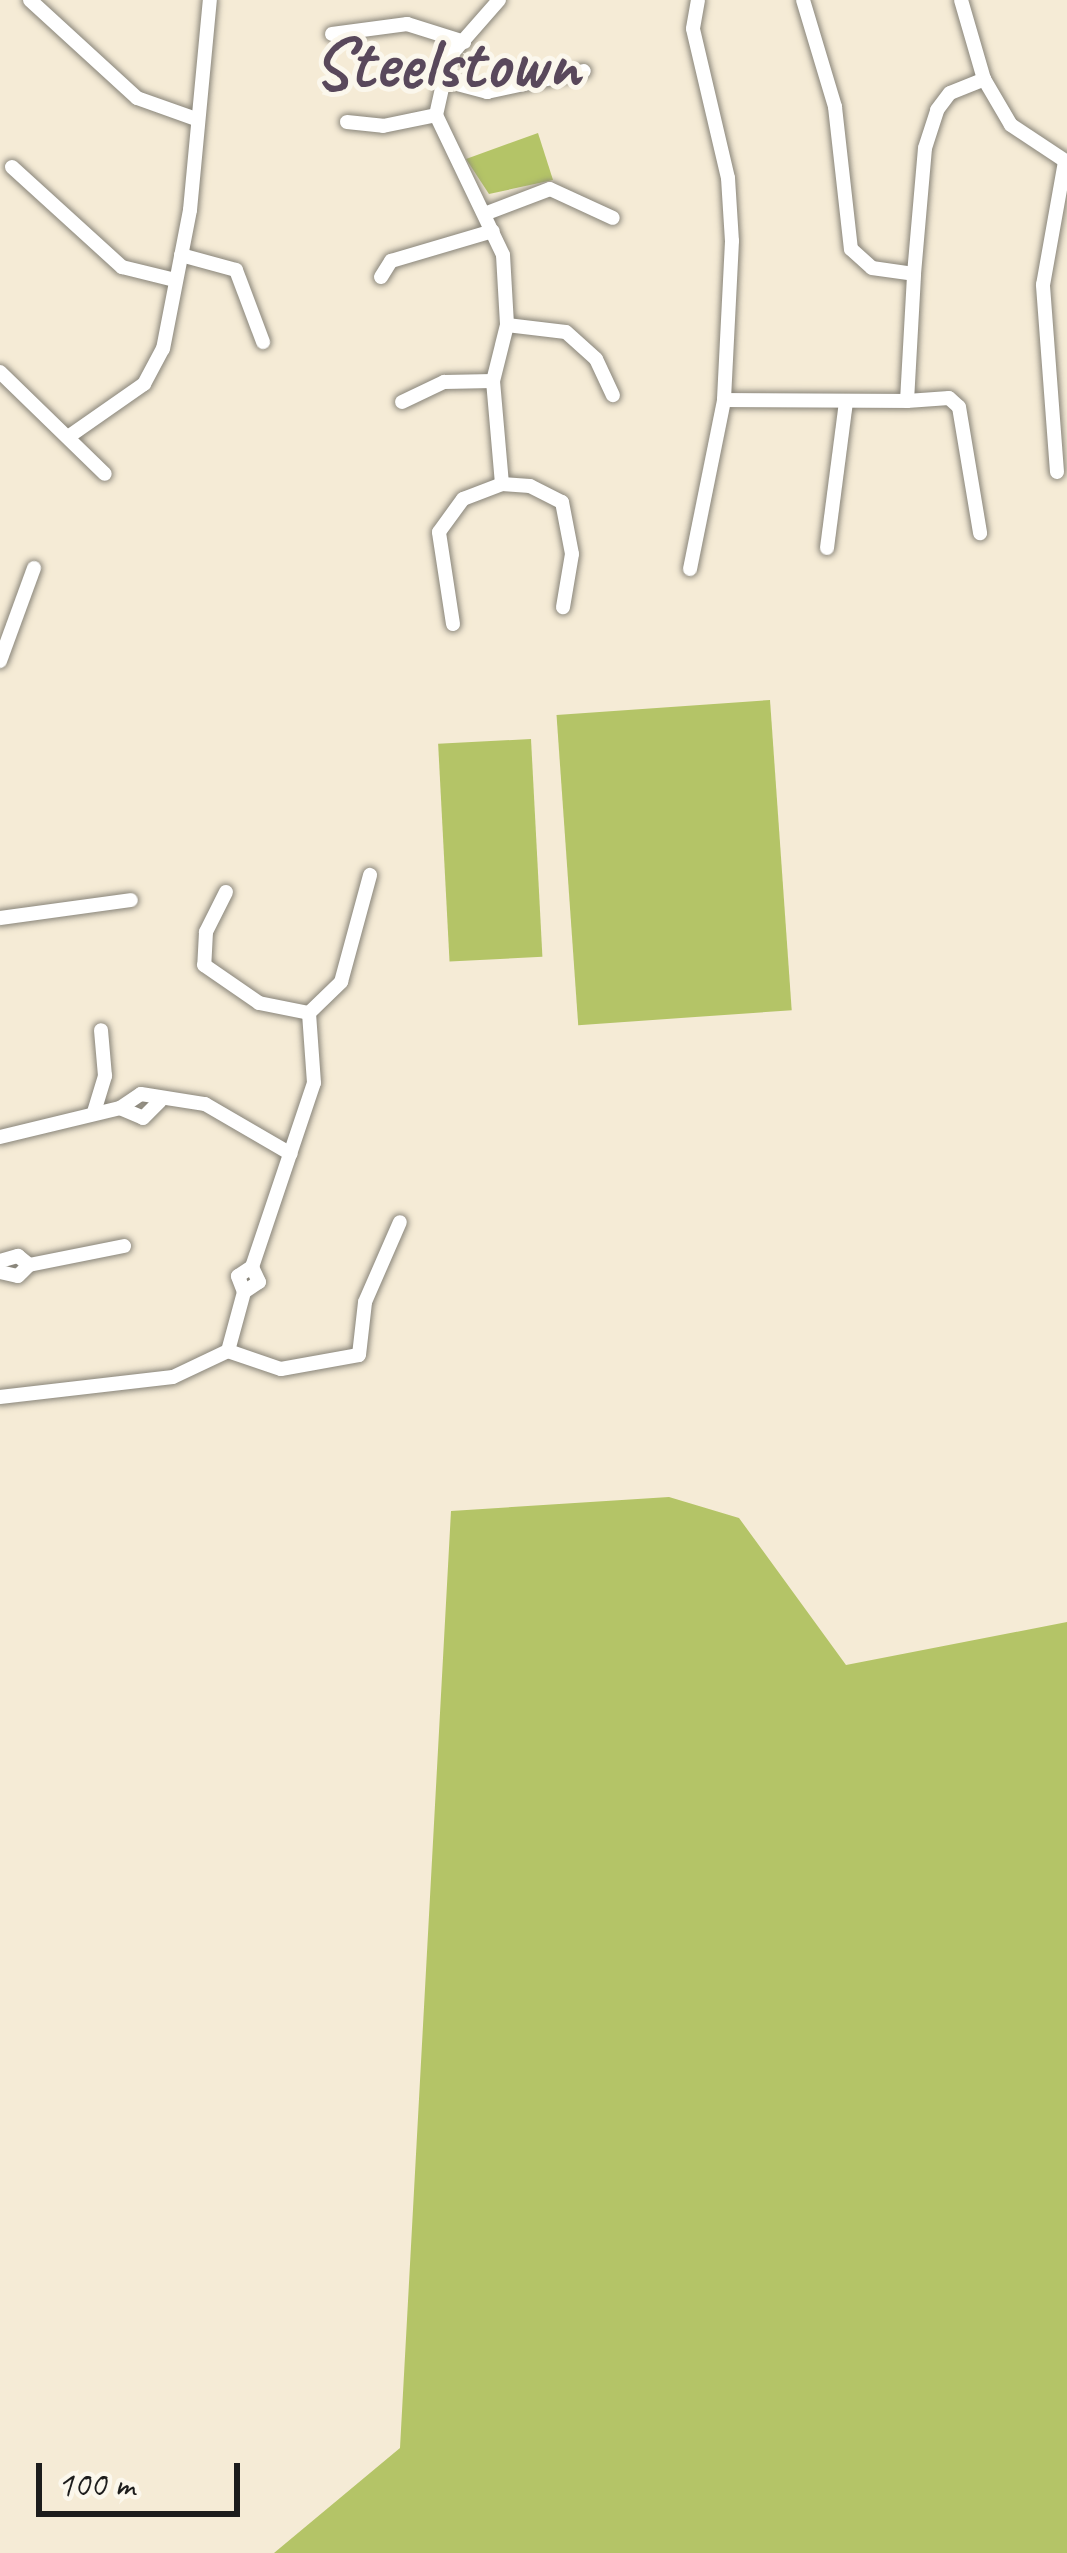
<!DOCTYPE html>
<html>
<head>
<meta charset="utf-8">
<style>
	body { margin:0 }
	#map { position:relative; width:1067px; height:2553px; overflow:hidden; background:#f5ebd6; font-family:Caveat,sans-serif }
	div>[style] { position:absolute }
	.green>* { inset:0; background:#b4c467; transform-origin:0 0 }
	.roads { filter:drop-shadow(0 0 3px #888479) drop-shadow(0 0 3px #888479) }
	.minor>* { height:14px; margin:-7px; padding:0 7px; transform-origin:7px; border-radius:7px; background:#fff }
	span { translate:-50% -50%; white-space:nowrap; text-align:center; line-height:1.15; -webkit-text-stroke:10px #fbf7ec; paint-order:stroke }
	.district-label { font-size:72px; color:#59485b; font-weight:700 }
	.scale { position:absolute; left:36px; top:2463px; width:204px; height:54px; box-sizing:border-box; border:6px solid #1c1c1c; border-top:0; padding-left:15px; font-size:36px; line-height:42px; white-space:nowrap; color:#1c1c1c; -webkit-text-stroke:9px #fbf7ec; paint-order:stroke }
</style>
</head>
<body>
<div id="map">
	<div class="green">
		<div style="clip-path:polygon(538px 133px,553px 180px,489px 194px,466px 159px)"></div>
		<div style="left:770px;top:700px;width:311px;height:214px;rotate:86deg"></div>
		<div style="left:531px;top:739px;width:218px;height:93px;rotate:87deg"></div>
		<div style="clip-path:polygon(669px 1497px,739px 1518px,846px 1665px,1067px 1622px,1067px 2553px,274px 2553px,400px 2448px,451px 1511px)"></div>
	</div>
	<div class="roads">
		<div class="minor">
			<div style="left:30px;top:0;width:145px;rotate:42.5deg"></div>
			<div style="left:137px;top:98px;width:63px;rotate:19.6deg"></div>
			<div style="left:499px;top:0;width:76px;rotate:131.3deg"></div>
			<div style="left:449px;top:57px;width:59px;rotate:102.6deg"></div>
			<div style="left:436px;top:115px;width:155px;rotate:64.4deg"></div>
			<div style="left:503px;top:255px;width:70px;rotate:86.7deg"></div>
			<div style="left:507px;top:325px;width:58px;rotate:104deg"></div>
			<div style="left:493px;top:381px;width:103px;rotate:85deg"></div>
			<div style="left:698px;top:0;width:29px;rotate:100deg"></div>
			<div style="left:693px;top:29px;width:153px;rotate:76.8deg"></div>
			<div style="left:728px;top:178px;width:63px;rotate:86.4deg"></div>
			<div style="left:732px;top:241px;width:159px;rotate:92.9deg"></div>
			<div style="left:724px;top:400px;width:183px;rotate:0.3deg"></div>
			<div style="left:907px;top:401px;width:127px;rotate:-86.8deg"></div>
			<div style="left:803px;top:0;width:112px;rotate:73.3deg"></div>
			<div style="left:835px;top:107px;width:143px;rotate:83.6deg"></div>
			<div style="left:851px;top:249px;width:28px;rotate:42deg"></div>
			<div style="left:872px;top:268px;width:42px;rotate:8.1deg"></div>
			<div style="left:914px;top:274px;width:126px;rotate:-85deg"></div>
			<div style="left:925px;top:148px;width:40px;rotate:-72deg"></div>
			<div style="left:937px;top:110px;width:21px;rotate:-53deg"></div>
			<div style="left:950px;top:93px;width:37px;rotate:-22deg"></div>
			<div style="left:961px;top:0;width:82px;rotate:73.8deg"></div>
			<div style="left:984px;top:79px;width:53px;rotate:59.6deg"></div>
			<div style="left:1011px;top:125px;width:67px;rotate:33.5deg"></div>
			<div style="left:332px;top:34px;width:76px;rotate:-7.6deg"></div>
			<div style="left:407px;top:24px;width:60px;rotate:17.5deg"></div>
			<div style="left:442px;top:80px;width:47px;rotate:14.9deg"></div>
			<div style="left:487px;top:92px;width:99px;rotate:-12.2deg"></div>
			<div style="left:347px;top:122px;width:36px;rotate:6deg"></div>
			<div style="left:383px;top:126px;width:54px;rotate:-11.7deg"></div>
			<div style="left:12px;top:167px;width:149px;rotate:42.3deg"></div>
			<div style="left:122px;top:267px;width:55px;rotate:13.8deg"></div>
			<div style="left:487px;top:213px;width:67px;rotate:-20.9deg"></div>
			<div style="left:550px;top:189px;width:69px;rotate:24.7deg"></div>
			<div style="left:181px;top:255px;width:57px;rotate:15.3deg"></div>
			<div style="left:236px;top:270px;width:77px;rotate:69.4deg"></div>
			<div style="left:381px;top:277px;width:19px;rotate:-58deg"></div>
			<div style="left:391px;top:261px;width:106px;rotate:-16.4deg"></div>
			<div style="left:507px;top:325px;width:59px;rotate:6.8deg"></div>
			<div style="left:566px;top:332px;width:40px;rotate:42deg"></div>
			<div style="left:596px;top:359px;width:40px;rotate:65deg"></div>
			<div style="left:0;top:372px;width:146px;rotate:44.2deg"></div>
			<div style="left:907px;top:401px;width:42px;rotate:-4.1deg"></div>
			<div style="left:949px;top:398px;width:13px;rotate:42deg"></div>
			<div style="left:959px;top:407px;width:128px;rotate:80.5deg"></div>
			<div style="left:402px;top:402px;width:47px;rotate:-25.5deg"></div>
			<div style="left:444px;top:382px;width:49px;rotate:-1.2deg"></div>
			<div style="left:68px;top:437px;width:93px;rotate:-34.9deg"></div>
			<div style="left:144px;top:384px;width:40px;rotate:-62deg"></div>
			<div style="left:163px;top:349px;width:142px;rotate:-79deg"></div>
			<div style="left:190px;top:210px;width:211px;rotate:-84.6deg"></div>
			<div style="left:1057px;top:472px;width:188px;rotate:-94.3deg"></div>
			<div style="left:1043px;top:285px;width:126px;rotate:-79.9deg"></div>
			<div style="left:827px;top:548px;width:148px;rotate:-82.6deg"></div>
			<div style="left:690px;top:569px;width:172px;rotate:-78.6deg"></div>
			<div style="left:453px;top:624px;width:93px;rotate:-98.7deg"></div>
			<div style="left:439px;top:532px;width:41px;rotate:-54deg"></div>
			<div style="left:463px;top:499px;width:42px;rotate:-21deg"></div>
			<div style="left:502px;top:484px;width:28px;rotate:4deg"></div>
			<div style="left:530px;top:486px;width:36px;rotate:27deg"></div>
			<div style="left:562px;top:502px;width:53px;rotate:79.1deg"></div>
			<div style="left:572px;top:554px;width:54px;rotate:99.6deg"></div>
			<div style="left:0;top:661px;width:99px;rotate:-69.9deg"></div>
			<div style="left:226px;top:892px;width:45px;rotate:116.6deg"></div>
			<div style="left:206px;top:932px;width:33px;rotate:93deg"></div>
			<div style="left:204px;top:965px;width:67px;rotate:34.6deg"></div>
			<div style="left:259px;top:1003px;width:51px;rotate:11.3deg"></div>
			<div style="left:0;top:918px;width:132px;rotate:-7.8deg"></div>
			<div style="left:120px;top:1108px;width:25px;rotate:23deg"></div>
			<div style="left:143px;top:1118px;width:24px;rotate:-45deg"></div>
			<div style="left:94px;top:1112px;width:38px;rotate:-73deg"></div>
			<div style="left:105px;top:1076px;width:46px;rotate:-95deg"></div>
			<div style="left:0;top:1137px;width:123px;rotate:-13.6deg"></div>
			<div style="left:120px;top:1108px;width:25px;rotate:-34deg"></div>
			<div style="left:141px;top:1094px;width:65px;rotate:8.9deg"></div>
			<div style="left:205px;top:1104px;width:99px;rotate:30.2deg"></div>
			<div style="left:0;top:1261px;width:19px;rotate:-16deg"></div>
			<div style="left:18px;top:1256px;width:14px;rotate:39deg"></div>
			<div style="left:0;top:1272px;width:18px;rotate:13deg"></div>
			<div style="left:18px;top:1276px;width:16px;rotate:-45deg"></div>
			<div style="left:29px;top:1265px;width:97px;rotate:-11.3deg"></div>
			<div style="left:244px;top:1292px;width:18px;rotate:-34deg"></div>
			<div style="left:259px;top:1282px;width:17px;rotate:-115deg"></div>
			<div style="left:228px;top:1351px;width:61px;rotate:-74.8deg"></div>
			<div style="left:244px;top:1292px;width:17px;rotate:-111deg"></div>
			<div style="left:238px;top:1276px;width:17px;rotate:-33deg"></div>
			<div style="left:252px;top:1267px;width:194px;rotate:-71.4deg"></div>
			<div style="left:314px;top:1083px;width:70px;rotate:-94.1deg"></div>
			<div style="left:309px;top:1013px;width:45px;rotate:-44.1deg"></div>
			<div style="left:341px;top:982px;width:111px;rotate:-74.8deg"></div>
			<div style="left:0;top:1397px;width:174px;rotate:-6.6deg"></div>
			<div style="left:173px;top:1377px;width:61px;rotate:-25.3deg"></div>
			<div style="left:228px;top:1351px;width:56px;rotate:18.8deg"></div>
			<div style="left:281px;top:1369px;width:79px;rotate:-10.2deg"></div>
			<div style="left:359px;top:1355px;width:53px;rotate:-83.5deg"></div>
			<div style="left:365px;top:1302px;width:87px;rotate:-66.4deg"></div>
		</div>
	</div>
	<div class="district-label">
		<span style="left:446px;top:64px">Steelstown</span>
	</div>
	<div class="scale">100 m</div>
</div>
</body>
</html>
